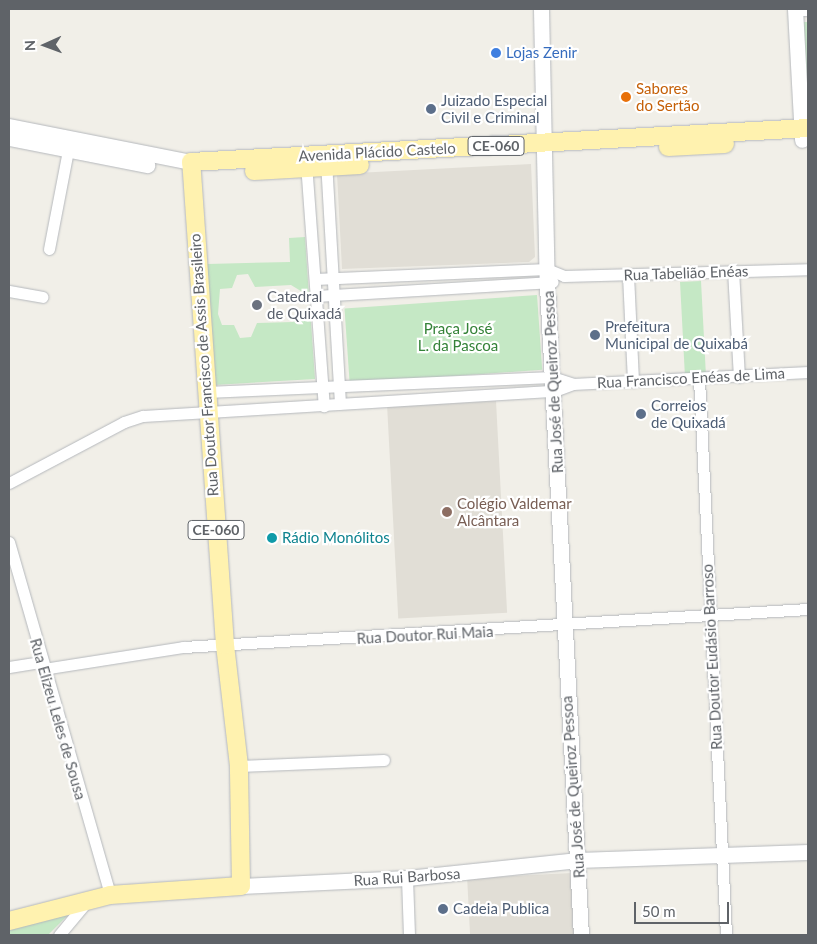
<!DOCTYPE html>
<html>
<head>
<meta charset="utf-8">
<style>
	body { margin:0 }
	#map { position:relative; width:817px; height:944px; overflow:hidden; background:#f1efe8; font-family:Lato,sans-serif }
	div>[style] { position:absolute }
	.education>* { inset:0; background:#e1ded6; transform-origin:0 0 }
	.green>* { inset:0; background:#c5e8c5; transform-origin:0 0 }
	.roads { filter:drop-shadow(0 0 1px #b5b8bc) drop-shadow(0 0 1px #b5b8bc) }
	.street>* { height:11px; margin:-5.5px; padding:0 5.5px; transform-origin:5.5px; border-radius:5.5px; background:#fff }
	.secondary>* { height:15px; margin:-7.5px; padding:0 7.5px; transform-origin:7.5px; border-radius:7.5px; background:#fff }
	.primary>* { height:18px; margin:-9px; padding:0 9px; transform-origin:9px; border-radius:9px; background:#fff2af }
	.dots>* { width:14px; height:14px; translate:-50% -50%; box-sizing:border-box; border:2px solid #fff; border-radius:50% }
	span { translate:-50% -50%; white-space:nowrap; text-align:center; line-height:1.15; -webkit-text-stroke:4.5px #fff; paint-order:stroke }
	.shield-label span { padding:1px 4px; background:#fff; border:1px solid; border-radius:4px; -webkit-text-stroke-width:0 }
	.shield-label { font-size:14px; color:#5f6368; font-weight:700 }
	.shop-label { font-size:15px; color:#366cbe }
	.left { translate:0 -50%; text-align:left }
	.food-label { font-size:15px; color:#c56008 }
	.service-label { font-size:15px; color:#4e5e75 }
	.street-label { font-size:15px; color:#5f6368 }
	.worship-label { font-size:15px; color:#5b616d }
	.park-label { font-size:15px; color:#348238 }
	.education-label { font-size:15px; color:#785e54 }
	.culture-label { font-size:15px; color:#0d838f }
	.frame { position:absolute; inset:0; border:10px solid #5f6368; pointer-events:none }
	.north { position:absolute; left:20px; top:20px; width:50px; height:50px; -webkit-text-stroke:4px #fff; paint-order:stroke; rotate:268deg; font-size:14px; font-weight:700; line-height:20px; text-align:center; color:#5f6368 }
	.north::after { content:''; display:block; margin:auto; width:18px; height:22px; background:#5f6368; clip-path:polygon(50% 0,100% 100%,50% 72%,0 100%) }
	.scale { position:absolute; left:634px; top:902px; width:95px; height:22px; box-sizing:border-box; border:2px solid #5f6368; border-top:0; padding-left:6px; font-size:15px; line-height:18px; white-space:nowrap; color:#5f6368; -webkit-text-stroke:4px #fff; paint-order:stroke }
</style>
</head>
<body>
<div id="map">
	<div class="education">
		<div style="clip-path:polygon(531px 164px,535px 257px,529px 262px,342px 269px,337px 174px)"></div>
		<div style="left:496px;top:401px;width:212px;height:109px;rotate:87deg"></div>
		<div style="left:572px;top:873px;width:62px;height:105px;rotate:87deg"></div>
	</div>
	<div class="green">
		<div style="clip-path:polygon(800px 22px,808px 22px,808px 122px)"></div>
		<div style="clip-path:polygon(305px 237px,309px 296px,291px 285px,255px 287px,248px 274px,237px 275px,232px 288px,220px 289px,218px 314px,222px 325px,234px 325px,240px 338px,251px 337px,257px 323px,293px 322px,310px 309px,315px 379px,214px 385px,207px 264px,290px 262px,289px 238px)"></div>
		<div style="left:701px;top:281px;width:93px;height:21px;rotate:87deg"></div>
		<div style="left:537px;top:295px;width:75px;height:193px;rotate:86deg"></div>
		<div style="clip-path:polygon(72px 911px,48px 935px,9px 935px,9px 928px)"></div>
	</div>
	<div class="roads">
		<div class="street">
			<div style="left:795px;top:10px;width:13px"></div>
			<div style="left:326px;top:161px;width:243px;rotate:86.7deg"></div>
			<div style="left:306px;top:163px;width:244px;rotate:85.8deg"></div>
			<div style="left:49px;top:249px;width:101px;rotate:-79.1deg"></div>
			<div style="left:733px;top:270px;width:107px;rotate:86.8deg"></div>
			<div style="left:628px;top:275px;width:107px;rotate:87.3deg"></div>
			<div style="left:315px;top:279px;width:232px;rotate:-2.5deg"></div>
			<div style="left:547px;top:269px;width:18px;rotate:22deg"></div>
			<div style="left:564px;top:276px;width:244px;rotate:-1.6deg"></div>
			<div style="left:9px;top:291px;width:34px;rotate:10deg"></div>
			<div style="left:316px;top:296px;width:237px;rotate:-3.4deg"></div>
			<div style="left:699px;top:379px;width:557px;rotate:87.22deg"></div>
			<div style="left:206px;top:392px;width:346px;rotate:-2.5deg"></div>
			<div style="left:552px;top:377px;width:22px;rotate:18deg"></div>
			<div style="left:9px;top:483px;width:130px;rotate:-27.9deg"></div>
			<div style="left:124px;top:422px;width:20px;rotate:-18deg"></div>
			<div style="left:143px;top:416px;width:412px;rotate:-3.5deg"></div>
			<div style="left:554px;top:391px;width:20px;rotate:-20deg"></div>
			<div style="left:573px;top:384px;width:235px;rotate:-2.9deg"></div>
			<div style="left:9px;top:542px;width:367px;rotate:74deg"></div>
			<div style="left:9px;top:667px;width:31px;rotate:-9deg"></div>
			<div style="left:43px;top:669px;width:142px;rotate:-8.9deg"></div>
			<div style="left:183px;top:647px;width:626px;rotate:-3.48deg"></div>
			<div style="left:239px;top:766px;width:145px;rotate:-2.4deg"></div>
			<div style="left:407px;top:878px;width:57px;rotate:88deg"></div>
			<div style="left:59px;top:935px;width:47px;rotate:-50.2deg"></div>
		</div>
		<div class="secondary">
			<div style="left:541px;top:9px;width:276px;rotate:88.8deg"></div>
			<div style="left:547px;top:285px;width:651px;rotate:87.01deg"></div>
			<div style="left:795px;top:9px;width:131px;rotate:86.9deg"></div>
			<div style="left:9px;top:126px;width:186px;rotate:11.2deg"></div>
			<div style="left:9px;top:138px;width:141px;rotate:11.1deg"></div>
			<div style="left:241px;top:886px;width:166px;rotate:-2.8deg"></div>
			<div style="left:407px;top:878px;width:172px;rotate:-6deg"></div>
			<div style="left:578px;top:860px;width:230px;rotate:-2deg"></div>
		</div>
		<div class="primary">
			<div style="left:668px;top:147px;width:57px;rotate:-3deg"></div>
			<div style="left:254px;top:171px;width:106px;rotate:-3.2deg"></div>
			<div style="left:9px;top:921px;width:104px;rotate:-14.4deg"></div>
			<div style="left:110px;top:895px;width:131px;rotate:-3.9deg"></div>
			<div style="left:241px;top:886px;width:120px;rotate:-91deg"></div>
			<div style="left:239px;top:766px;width:122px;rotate:-96.6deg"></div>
			<div style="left:225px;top:645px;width:484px;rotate:-94deg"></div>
			<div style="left:191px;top:162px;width:618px;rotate:-3.15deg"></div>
		</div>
	</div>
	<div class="dots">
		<div style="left:496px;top:53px;background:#3f7fe0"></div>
		<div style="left:626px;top:97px;background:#e8710a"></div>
		<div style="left:431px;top:109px;background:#5c6f8a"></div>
		<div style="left:257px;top:305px;background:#6b7280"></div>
		<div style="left:595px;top:335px;background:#5c6f8a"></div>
		<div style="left:641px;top:414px;background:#5c6f8a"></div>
		<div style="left:447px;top:512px;background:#8d6e63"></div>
		<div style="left:272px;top:538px;background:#0f9aa8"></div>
		<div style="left:443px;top:909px;background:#5c6f8a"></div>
	</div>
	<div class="shield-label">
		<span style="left:496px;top:146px">CE-060</span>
		<span style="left:216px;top:530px">CE-060</span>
	</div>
	<div class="shop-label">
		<span class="left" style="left:506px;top:53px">Lojas Zenir</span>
	</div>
	<div class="food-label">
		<span class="left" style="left:636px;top:97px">Sabores<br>do Sertão</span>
	</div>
	<div class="service-label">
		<span class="left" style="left:441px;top:109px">Juizado Especial<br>Civil e Criminal</span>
		<span class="left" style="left:605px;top:335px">Prefeitura<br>Municipal de Quixabá</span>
		<span class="left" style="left:651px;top:414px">Correios<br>de Quixadá</span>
		<span class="left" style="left:453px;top:909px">Cadeia Publica</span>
	</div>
	<div class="street-label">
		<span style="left:377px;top:152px;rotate:-3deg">Avenida Plácido Castelo</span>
		<span style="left:686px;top:273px;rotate:-2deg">Rua Tabelião Enéas</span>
		<span style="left:204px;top:365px;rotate:-94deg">Rua Doutor Francisco de Assis Brasileiro</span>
		<span style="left:691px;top:378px;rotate:-3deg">Rua Francisco Enéas de Lima</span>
		<span style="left:553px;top:382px;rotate:-93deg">Rua José de Queiroz Pessoa</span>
		<span style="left:425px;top:635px;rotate:-3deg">Rua Doutor Rui Maia</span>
		<span style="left:712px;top:657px;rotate:-93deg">Rua Doutor Eudásio Barroso</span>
		<span style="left:58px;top:719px;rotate:74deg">Rua Elizeu Leles de Sousa</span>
		<span style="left:573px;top:787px;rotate:-94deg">Rua José de Queiroz Pessoa</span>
		<span style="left:407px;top:877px;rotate:-4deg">Rua Rui Barbosa</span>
	</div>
	<div class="worship-label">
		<span class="left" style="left:267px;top:305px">Catedral<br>de Quixadá</span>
	</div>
	<div class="park-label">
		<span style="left:458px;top:337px">Praça José<br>L. da Pascoa</span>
	</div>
	<div class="education-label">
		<span class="left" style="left:457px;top:512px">Colégio Valdemar<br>Alcântara</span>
	</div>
	<div class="culture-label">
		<span class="left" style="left:282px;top:538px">Rádio Monólitos</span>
	</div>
	<div class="frame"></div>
	<div class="north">N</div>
	<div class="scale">50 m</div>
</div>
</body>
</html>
